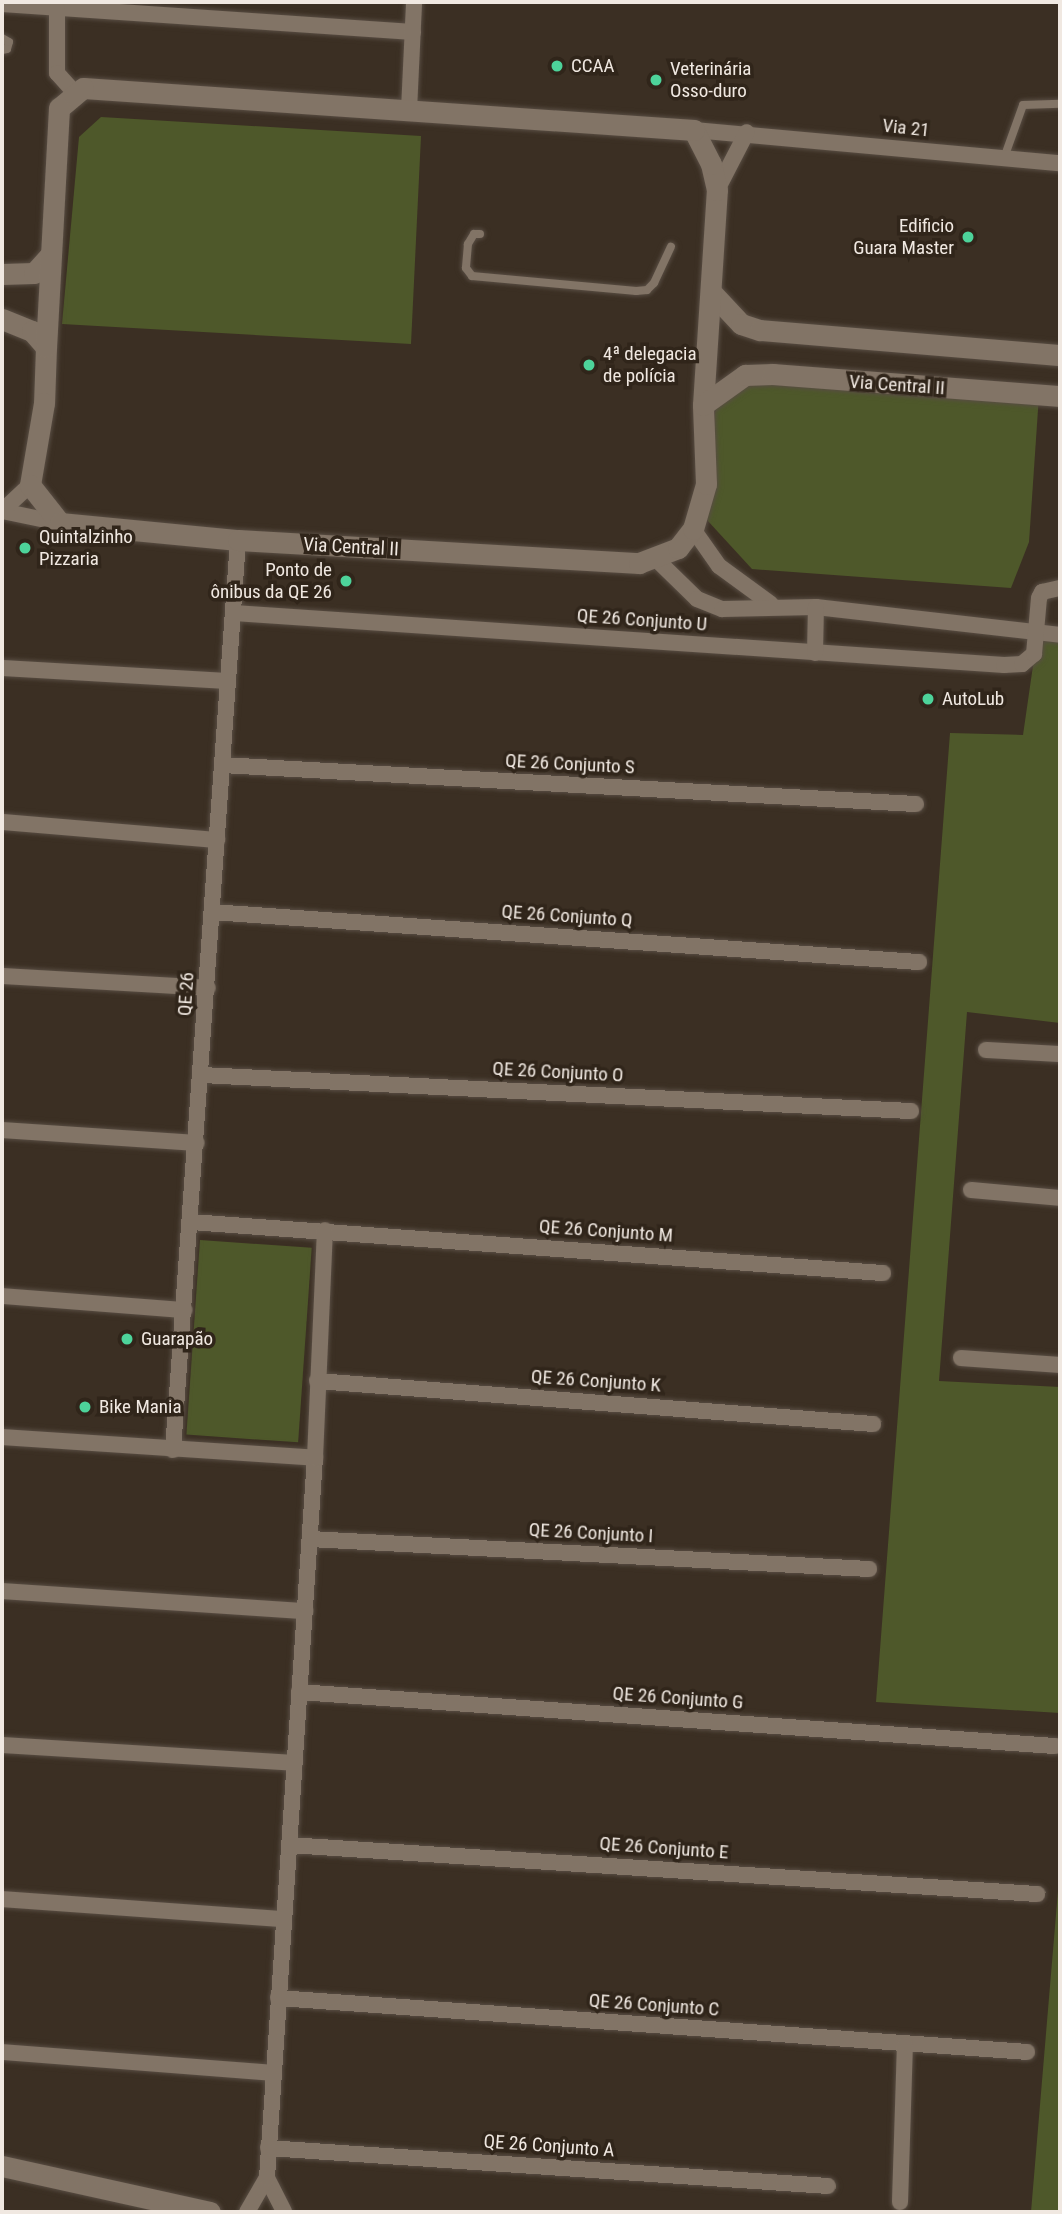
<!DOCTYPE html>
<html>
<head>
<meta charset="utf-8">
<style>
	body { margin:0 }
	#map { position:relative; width:1062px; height:2214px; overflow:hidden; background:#3b2f23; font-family:"Roboto Condensed",sans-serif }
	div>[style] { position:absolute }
	.green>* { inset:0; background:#4e582a; transform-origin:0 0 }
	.roads { filter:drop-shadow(0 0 2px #584d43) drop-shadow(0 0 2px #584d43) }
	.lane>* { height:8px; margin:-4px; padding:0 4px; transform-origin:4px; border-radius:4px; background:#827466 }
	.street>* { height:16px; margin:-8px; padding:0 8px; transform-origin:8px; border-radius:8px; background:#827466 }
	.secondary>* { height:21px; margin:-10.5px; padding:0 10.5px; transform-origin:10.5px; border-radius:10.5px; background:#827466 }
	.dots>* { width:19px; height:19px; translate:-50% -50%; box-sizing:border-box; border:4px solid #30251a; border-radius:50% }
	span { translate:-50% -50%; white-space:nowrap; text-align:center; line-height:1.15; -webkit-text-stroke:7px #30251a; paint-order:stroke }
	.poi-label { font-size:19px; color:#f0e8e1 }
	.left { translate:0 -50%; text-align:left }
	.right { translate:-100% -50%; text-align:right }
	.street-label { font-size:19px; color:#f0e8e1 }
	.frame { position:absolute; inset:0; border:4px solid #f0e8e1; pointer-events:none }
</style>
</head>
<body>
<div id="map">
	<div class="green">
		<div style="clip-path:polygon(101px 117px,421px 136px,411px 344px,62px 324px,79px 137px)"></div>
		<div style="clip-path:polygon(748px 371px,1039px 395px,1029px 542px,1011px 588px,752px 569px,707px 520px,716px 400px)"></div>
		<div style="clip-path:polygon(1037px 638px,1060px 638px,1060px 1023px,967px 1012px,939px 1381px,1060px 1387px,1060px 1713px,876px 1702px,950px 733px,1023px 735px)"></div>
		<div style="left:200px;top:1240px;width:112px;height:195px;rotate:4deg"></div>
		<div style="clip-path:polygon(1060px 1867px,1060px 2212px,1031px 2212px)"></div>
	</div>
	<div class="roads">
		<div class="lane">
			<div style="left:2px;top:38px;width:8px;rotate:30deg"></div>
			<div style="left:9px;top:42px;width:7px;rotate:106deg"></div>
			<div style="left:7px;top:49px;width:5px;rotate:169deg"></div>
			<div style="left:1004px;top:158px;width:56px;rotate:-70.3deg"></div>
			<div style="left:1023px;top:105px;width:37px;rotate:-2deg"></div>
			<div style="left:480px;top:234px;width:6px;rotate:180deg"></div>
			<div style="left:474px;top:234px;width:12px;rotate:121deg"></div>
			<div style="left:468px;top:244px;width:24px;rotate:95deg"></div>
			<div style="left:466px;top:268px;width:10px;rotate:53deg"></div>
			<div style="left:472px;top:276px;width:165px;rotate:5.2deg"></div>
			<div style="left:636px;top:291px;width:11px;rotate:-5deg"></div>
			<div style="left:647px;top:290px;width:10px;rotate:-45deg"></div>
			<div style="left:654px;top:283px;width:40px;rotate:-65deg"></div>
		</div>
		<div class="street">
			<div style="left:2px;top:4px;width:412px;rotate:3.9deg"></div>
			<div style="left:57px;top:9px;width:64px;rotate:90deg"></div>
			<div style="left:57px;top:73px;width:25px;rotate:48deg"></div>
			<div style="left:409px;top:110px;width:108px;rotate:-87.3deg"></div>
			<div style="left:694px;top:130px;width:367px;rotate:5.2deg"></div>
			<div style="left:717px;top:190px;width:65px;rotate:-62.7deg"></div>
			<div style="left:2px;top:511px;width:59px;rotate:11.7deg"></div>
			<div style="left:2px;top:511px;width:38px;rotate:-43deg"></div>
			<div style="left:693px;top:529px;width:45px;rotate:54.9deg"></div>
			<div style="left:719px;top:566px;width:64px;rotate:36.2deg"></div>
			<div style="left:656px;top:559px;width:57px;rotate:44.3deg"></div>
			<div style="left:697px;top:599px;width:27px;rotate:22deg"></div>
			<div style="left:722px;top:609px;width:94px;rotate:-1.2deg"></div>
			<div style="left:816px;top:607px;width:246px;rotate:6.5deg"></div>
			<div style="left:234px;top:613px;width:772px;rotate:3.86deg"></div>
			<div style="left:1004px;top:665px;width:18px;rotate:-3deg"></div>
			<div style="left:1022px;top:664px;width:16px;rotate:-40deg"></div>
			<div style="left:1034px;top:654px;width:56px;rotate:-84.9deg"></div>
			<div style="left:1039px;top:598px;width:7px;rotate:-63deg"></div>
			<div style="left:1042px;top:592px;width:18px;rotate:-13deg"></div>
			<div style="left:815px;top:653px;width:46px;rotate:-88.8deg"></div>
			<div style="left:2px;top:668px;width:226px;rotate:3.3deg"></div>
			<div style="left:222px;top:765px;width:695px;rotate:3.22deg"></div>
			<div style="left:2px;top:822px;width:216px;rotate:4.8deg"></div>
			<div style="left:212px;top:912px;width:709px;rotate:4.05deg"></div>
			<div style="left:2px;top:976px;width:206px;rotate:3.3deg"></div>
			<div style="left:986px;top:1050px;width:74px;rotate:3.1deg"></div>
			<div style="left:202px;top:1075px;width:710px;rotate:2.91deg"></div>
			<div style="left:2px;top:1130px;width:195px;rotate:3.8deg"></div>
			<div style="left:971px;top:1190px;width:89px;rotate:5.1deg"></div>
			<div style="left:191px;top:1222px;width:694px;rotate:4.22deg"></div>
			<div style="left:2px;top:1296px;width:183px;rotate:4.4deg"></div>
			<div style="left:961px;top:1358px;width:99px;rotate:4deg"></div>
			<div style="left:317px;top:1381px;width:558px;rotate:4.42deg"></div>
			<div style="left:2px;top:1437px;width:314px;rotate:3.8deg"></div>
			<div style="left:173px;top:1450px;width:912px;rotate:-85.91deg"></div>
			<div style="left:310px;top:1539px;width:560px;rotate:3.07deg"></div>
			<div style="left:2px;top:1591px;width:304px;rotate:3.8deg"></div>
			<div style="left:299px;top:1692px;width:758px;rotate:4.09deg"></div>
			<div style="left:2px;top:1745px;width:293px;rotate:3.5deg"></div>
			<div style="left:289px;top:1845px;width:750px;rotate:3.75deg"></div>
			<div style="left:2px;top:1899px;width:282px;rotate:4.1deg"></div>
			<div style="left:278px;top:1998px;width:751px;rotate:4.12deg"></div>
			<div style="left:2px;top:2052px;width:272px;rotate:4.4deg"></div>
			<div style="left:268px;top:2148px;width:561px;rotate:3.88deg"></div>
			<div style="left:267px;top:2178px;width:38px;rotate:63deg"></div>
			<div style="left:900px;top:2202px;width:157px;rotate:-88.2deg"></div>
			<div style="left:247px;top:2212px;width:39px;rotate:-60deg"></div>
			<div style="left:267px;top:2178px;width:722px;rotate:-86.19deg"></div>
			<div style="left:315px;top:1458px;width:228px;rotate:-87.5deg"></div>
		</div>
		<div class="secondary">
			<div style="left:2px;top:274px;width:32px;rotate:-2deg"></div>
			<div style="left:34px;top:273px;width:24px;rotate:-48deg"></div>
			<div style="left:711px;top:292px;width:44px;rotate:46.8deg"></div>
			<div style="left:741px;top:324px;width:20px;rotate:18deg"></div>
			<div style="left:760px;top:330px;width:301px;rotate:4.8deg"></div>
			<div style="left:2px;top:319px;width:32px;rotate:22deg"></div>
			<div style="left:32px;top:331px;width:21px;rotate:49deg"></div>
			<div style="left:46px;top:347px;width:56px;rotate:92deg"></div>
			<div style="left:44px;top:403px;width:83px;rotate:99.7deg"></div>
			<div style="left:30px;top:485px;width:48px;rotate:51.7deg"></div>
			<div style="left:60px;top:523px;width:179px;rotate:5.5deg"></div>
			<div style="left:238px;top:540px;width:402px;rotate:3.3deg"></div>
			<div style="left:639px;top:563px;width:42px;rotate:-21deg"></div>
			<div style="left:678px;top:548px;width:24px;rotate:-52deg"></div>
			<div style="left:693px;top:529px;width:47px;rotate:-73.9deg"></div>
			<div style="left:706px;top:484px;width:79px;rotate:-92.2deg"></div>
			<div style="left:703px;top:405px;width:215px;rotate:-86.3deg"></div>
			<div style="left:717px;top:190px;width:27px;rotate:-103deg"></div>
			<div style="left:711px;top:164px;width:38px;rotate:-117deg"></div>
			<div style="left:694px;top:130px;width:612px;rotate:-176.07deg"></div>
			<div style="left:83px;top:88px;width:31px;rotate:140deg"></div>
			<div style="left:59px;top:108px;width:239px;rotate:93.1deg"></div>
			<div style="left:703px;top:405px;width:52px;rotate:-35.5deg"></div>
			<div style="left:745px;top:375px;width:28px;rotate:-2deg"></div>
			<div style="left:773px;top:374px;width:288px;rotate:4.4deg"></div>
			<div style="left:2px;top:2166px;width:213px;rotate:12.5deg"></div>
		</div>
	</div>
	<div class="dots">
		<div style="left:557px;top:66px;background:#4dd39a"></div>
		<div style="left:656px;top:80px;background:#4dd39a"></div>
		<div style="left:968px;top:237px;background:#4dd39a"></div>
		<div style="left:589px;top:365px;background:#4dd39a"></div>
		<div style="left:25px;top:548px;background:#4dd39a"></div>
		<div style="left:346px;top:581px;background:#4dd39a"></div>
		<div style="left:928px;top:699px;background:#4dd39a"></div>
		<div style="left:127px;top:1339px;background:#4dd39a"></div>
		<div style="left:85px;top:1407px;background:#4dd39a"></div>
	</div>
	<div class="poi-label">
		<span class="left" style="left:571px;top:66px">CCAA</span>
		<span class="left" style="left:670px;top:80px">Veterinária<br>Osso-duro</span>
		<span class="right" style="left:954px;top:237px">Edificio<br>Guara Master</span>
		<span class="left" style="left:603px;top:365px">4ª delegacia<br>de polícia</span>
		<span class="left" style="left:39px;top:548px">Quintalzinho<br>Pizzaria</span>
		<span class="right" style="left:332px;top:581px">Ponto de<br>ônibus da QE 26</span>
		<span class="left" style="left:942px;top:699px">AutoLub</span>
		<span class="left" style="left:141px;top:1339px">Guarapão</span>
		<span class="left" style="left:99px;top:1407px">Bike Mania</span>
	</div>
	<div class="street-label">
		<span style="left:906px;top:128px;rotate:6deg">Via 21</span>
		<span style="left:897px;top:385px;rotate:4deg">Via Central II</span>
		<span style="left:351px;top:547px;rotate:3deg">Via Central II</span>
		<span style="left:642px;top:620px;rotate:4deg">QE 26 Conjunto U</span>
		<span style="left:570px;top:764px;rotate:3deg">QE 26 Conjunto S</span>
		<span style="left:567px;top:916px;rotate:4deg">QE 26 Conjunto Q</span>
		<span style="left:186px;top:994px;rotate:-86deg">QE 26</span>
		<span style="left:558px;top:1072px;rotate:3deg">QE 26 Conjunto O</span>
		<span style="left:606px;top:1231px;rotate:4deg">QE 26 Conjunto M</span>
		<span style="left:596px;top:1381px;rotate:4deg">QE 26 Conjunto K</span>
		<span style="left:591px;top:1533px;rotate:3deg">QE 26 Conjunto I</span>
		<span style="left:678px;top:1698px;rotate:4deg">QE 26 Conjunto G</span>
		<span style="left:664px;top:1848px;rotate:4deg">QE 26 Conjunto E</span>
		<span style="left:654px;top:2005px;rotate:4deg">QE 26 Conjunto C</span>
		<span style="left:549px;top:2146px;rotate:4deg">QE 26 Conjunto A</span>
	</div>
	<div class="frame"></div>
</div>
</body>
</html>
